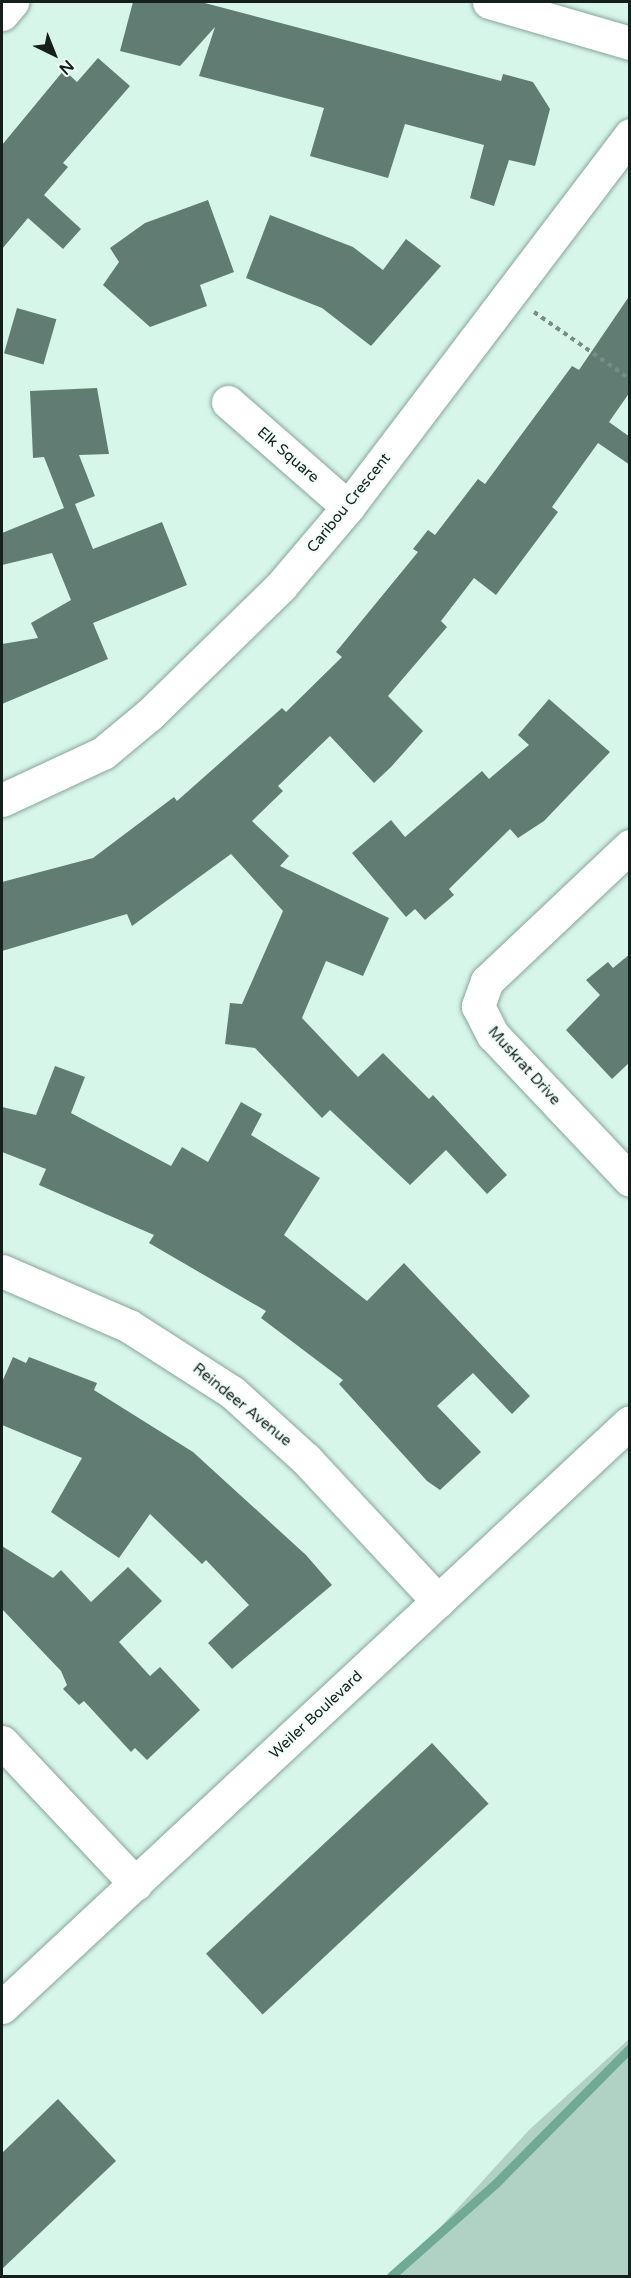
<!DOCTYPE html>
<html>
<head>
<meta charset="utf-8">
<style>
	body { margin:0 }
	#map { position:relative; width:631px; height:2278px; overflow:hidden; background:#d7f6ea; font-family:"Varela Round",sans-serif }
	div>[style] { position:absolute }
	.green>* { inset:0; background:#b0d2c5 }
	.stream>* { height:9px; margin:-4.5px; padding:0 4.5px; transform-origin:4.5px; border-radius:4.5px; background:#70aa96 }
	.building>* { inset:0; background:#617d73; transform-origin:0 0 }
	.path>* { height:4px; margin-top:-2px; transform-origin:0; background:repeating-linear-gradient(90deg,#788d85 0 4.5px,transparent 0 9px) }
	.roads { filter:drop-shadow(0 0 2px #88a49a) drop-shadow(0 0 2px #88a49a) }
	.minor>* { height:33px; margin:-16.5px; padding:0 16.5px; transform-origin:16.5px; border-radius:16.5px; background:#fff }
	span { translate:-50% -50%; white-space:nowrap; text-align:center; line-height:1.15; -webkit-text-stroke:4.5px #f2fef9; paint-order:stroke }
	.street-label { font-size:15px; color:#15201c }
	.frame { position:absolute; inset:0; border:3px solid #15201c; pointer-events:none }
	.north { position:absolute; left:24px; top:24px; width:60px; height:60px; -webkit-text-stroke:4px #f2fef9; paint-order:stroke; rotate:137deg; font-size:16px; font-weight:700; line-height:24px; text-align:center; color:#15201c }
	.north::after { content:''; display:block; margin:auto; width:21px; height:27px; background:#15201c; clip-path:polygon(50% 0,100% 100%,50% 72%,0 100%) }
</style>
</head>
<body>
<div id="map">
	<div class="green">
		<div style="clip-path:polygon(629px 2039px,629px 2276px,396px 2276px,529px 2130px)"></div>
	</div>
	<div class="stream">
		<div style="left:391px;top:2276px;width:139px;rotate:-41.5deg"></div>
		<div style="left:495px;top:2184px;width:192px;rotate:-45.2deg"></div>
	</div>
	<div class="building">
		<div style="clip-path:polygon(133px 2px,201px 2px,501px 81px,503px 74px,533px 82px,550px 109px,535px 166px,509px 160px,494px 206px,470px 198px,484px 145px,405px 124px,388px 178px,310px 156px,324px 108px,199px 76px,215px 27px,180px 66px,120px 51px)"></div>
		<div style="clip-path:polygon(98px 58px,130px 86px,63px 163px,68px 167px,44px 195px,81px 229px,63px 249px,28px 218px,2px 249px,2px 145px,64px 70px,77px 82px)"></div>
		<div style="clip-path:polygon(208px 200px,234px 272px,200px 285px,207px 306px,150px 327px,103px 285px,119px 262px,110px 248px,145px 223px)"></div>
		<div style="clip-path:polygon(270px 215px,353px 247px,383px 270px,406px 239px,441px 266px,371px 346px,322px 308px,246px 278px)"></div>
		<div style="clip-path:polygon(630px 295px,630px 392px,609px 422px,630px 437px,630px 465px,598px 443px,552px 507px,558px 512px,496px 595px,474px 578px,441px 621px,447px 627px,388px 696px,423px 731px,391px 767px,374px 783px,330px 736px,278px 786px,283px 791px,252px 821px,289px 856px,280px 866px,389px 918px,363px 976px,326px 961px,302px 1018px,358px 1077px,383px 1053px,429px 1099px,433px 1095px,507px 1175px,487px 1194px,446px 1150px,410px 1185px,330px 1110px,322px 1118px,255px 1048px,225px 1044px,230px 1003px,242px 1004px,283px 911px,231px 854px,132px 926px,127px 914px,2px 951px,2px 882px,93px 858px,174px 797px,177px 801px,282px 708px,286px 712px,342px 657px,336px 652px,418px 552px,413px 549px,428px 530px,435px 535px,478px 479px,485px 484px,572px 366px,579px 370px)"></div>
		<div style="left:17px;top:308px;width:41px;height:47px;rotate:16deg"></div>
		<div style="clip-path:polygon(97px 388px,109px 454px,79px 455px,95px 496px,75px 504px,93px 549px,162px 522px,187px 585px,93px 623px,108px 659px,2px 704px,2px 644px,38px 638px,31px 623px,71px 600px,52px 553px,2px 565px,2px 533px,64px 508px,44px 457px,33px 458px,30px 391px)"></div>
		<div style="clip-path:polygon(549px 699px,610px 752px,544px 821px,518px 838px,510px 829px,449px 889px,454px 895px,425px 920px,415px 909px,406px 917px,352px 853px,391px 820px,405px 837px,482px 771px,489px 779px,529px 745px,518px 735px)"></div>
		<div style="clip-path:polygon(630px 954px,630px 1062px,612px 1079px,566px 1030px,600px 995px,586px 980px,608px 962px,613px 968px)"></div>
		<div style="clip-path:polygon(55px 1066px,85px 1077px,71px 1113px,171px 1166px,182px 1147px,208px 1162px,241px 1102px,262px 1114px,251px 1135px,320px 1178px,284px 1235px,367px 1301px,404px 1263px,530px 1396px,512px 1414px,473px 1373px,437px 1406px,481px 1452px,440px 1490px,427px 1481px,339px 1384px,343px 1380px,261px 1318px,266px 1311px,149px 1243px,154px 1235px,39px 1185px,46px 1169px,2px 1152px,2px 1107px,36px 1115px)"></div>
		<div style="clip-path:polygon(13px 1357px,26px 1363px,29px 1357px,97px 1383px,94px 1390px,193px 1452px,306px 1555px,332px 1585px,232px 1669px,208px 1643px,249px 1605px,206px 1560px,202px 1564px,150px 1514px,119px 1558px,51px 1512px,82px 1458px,2px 1425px,2px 1382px)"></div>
		<div style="clip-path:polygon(2px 1546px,53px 1578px,61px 1570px,91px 1602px,128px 1567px,162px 1601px,119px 1642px,150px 1676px,160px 1667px,200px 1710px,147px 1760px,135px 1748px,131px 1752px,84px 1701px,79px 1705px,63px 1689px,67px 1685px,61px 1671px,2px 1609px)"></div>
		<div style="left:432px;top:1743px;width:83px;height:309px;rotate:47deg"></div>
		<div style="clip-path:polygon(58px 2099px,116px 2161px,2px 2269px,2px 2153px)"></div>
	</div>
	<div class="path">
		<div style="left:534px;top:312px;width:117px;rotate:34.9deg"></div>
	</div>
	<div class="roads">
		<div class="minor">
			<div style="left:489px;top:2px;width:147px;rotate:16.2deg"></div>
			<div style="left:2px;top:14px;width:16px;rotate:-50deg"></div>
			<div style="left:228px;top:402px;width:159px;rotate:41.2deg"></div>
			<div style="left:2px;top:800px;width:111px;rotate:-25deg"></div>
			<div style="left:103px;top:753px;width:61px;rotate:-39.7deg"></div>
			<div style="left:150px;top:714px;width:183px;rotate:-44.3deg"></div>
			<div style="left:281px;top:586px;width:104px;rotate:-49.7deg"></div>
			<div style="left:348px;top:507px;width:467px;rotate:-52.8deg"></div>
			<div style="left:630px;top:846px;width:197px;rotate:136.6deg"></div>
			<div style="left:487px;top:981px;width:27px;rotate:110deg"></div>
			<div style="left:478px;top:1006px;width:33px;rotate:63deg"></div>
			<div style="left:493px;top:1035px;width:199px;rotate:46.6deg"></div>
			<div style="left:2px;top:1271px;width:138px;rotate:23.4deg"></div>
			<div style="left:129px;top:1326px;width:122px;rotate:32.7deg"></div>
			<div style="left:232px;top:1392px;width:100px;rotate:42.2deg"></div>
			<div style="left:306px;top:1459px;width:194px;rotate:47.1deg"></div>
			<div style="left:2px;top:1742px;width:195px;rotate:46.7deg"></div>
			<div style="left:2px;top:2007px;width:858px;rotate:-42.97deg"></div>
		</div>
	</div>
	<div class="street-label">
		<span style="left:288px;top:455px;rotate:41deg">Elk Square</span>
		<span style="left:349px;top:503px;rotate:-51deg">Caribou Crescent</span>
		<span style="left:524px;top:1066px;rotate:48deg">Muskrat Drive</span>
		<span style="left:242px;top:1405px;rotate:39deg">Reindeer Avenue</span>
		<span style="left:316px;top:1715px;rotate:-43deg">Weiler Boulevard</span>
	</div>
	<div class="frame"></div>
	<div class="north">N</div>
</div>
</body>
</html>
